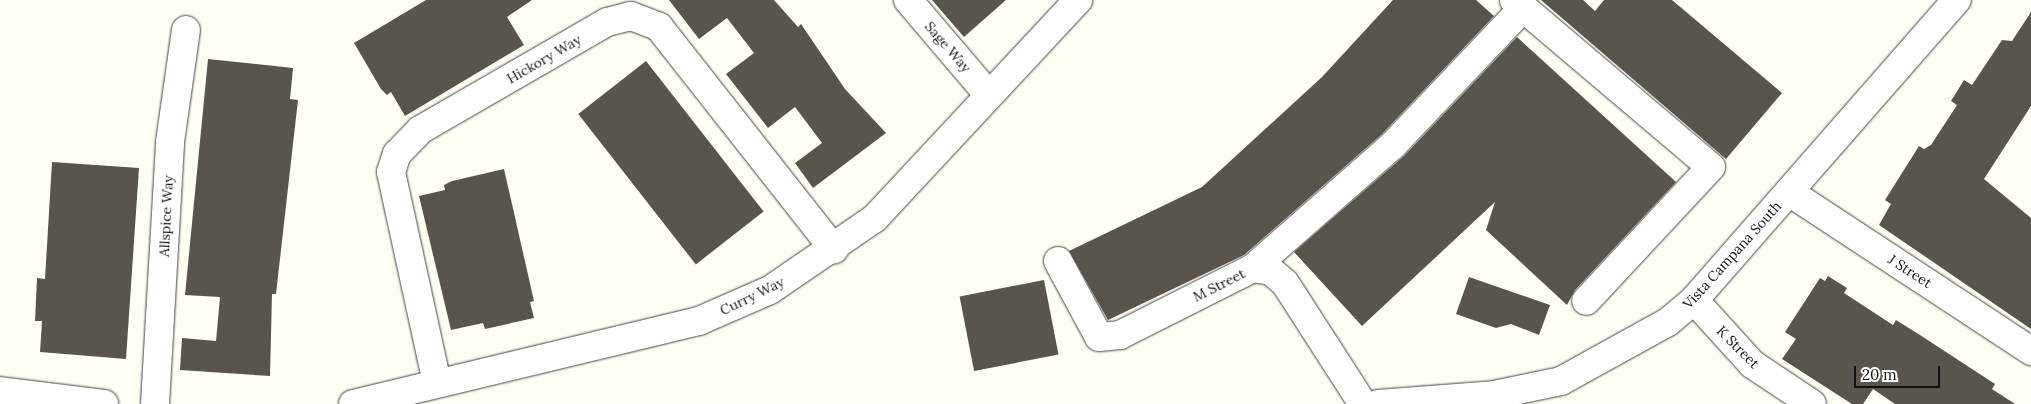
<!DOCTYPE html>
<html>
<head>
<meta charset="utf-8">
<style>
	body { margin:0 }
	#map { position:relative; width:2031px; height:404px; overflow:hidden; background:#fffff4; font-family:Lora,serif }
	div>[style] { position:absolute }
	.building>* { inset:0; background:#5a554c; transform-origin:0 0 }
	.roads { filter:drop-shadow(0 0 1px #444) drop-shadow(0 0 1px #444) }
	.minor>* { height:28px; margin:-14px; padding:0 14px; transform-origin:14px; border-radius:14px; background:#fff }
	span { translate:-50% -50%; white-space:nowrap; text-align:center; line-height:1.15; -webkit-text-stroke:5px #fff; paint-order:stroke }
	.street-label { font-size:14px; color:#111 }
	.scale { position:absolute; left:1854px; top:366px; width:86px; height:22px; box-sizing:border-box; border:2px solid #111; border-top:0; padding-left:6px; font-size:15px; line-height:18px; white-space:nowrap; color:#111; -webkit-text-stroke:4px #fff; paint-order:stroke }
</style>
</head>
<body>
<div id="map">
	<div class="building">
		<div style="clip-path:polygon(426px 0,532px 0,507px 17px,524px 45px,405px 116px,391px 92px,387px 95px,381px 89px,354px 43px)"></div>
		<div style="clip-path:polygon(669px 0,774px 0,798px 27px,801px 24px,845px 89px,886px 133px,813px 188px,795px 163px,822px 143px,795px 107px,768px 128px,726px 74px,754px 53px,727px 18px,699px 39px)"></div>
		<div style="clip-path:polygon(932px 0,1006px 0,964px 37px)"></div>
		<div style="clip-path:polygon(1393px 0,1476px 0,1494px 16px,1382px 134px,1244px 255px,1108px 320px,1069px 251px,1202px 187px,1322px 77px)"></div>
		<div style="clip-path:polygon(1541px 0,1583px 0,1595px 11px,1604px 0,1672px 0,1782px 93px,1726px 159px)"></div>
		<div style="clip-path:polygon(2031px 12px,2031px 106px,1984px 179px,2031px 218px,2031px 329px,1879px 225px,1891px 204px,1885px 200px,1919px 146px,1924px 149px,1931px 145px,1957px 105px,1951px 101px,1964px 80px,1972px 85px,2002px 40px,2012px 41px)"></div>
		<div style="clip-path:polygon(1517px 37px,1676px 182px,1575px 290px,1567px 305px,1486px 230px,1495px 202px,1362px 326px,1294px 252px,1404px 156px)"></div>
		<div style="clip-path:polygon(208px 59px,293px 68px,290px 99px,298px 100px,276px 294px,272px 294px,270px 376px,180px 370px,182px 338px,216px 341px,220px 297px,185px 295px)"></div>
		<div style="left:646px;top:61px;width:191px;height:86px;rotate:52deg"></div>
		<div style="clip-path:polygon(52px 162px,139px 168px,126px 359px,40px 352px,42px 321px,35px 321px,37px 278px,45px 279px)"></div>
		<div style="clip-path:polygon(504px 169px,534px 301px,530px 302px,534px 318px,485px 329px,483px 323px,451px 330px,419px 196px,445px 190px,444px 185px,452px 181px)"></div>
		<div style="clip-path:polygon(1828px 276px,1847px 288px,1844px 293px,1893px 325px,1896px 320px,1920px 335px,1995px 384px,1992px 389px,2015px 404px,1895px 404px,1873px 389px,1863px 404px,1852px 404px,1782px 359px,1796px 339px,1785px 332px,1820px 278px,1825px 281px)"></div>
		<div style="clip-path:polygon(1469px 277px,1550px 305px,1539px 335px,1511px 324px,1496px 328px,1456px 314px)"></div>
		<div style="left:1044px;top:280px;width:76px;height:86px;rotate:79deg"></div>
	</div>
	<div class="roads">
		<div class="minor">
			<div style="left:908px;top:0;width:123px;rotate:49.6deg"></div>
			<div style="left:1514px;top:0;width:258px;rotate:40.3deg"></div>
			<div style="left:1711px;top:167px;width:183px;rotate:133deg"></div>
			<div style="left:1789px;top:192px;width:290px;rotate:33.3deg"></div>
			<div style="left:1058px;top:261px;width:86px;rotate:61.7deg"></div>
			<div style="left:1099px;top:337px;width:21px;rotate:-5deg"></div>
			<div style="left:1120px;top:335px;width:149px;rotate:-26.7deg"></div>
			<div style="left:1253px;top:268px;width:18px;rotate:9deg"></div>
			<div style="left:1271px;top:271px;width:18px;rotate:41deg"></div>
			<div style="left:1285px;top:283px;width:144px;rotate:57.2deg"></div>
			<div style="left:1253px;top:268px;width:186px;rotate:-41.3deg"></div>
			<div style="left:1393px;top:145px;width:189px;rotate:-46.5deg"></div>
			<div style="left:1694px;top:300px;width:86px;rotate:47.8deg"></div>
			<div style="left:1752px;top:364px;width:72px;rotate:33.7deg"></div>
			<div style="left:437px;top:383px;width:216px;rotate:-102.3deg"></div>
			<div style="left:391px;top:172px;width:19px;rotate:-72deg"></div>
			<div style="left:397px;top:154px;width:33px;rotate:-46deg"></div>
			<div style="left:420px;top:130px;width:216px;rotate:-30deg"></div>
			<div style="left:607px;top:22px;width:25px;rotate:-14deg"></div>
			<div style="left:631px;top:16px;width:30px;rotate:21deg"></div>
			<div style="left:659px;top:27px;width:283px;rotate:51.8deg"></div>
			<div style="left:0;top:391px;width:105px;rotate:7.1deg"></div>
			<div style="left:155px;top:404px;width:262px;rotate:-86.7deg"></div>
			<div style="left:170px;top:142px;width:113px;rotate:-81.9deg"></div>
			<div style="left:353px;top:404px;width:356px;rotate:-13.5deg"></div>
			<div style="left:699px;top:321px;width:77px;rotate:-23.6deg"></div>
			<div style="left:770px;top:290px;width:127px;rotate:-34.4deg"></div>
			<div style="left:875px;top:218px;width:298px;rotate:-47deg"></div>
			<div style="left:1378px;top:404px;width:116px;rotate:-4.4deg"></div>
			<div style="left:1494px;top:395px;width:68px;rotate:-11.8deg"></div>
			<div style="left:1561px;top:381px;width:122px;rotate:-28.9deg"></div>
			<div style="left:1668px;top:322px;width:34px;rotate:-40deg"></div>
			<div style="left:1694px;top:300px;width:399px;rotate:-48.8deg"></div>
		</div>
	</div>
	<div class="street-label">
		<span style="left:948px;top:47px;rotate:49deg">Sage Way</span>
		<span style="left:544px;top:59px;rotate:-30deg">Hickory Way</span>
		<span style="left:166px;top:216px;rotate:-87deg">Allspice Way</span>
		<span style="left:1732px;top:255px;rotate:-48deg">Vista Campana South</span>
		<span style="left:1910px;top:271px;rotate:33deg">J Street</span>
		<span style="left:1219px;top:285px;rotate:-27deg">M Street</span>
		<span style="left:752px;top:296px;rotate:-26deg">Curry Way</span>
		<span style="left:1738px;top:347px;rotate:45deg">K Street</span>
	</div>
	<div class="scale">20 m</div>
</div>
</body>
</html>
